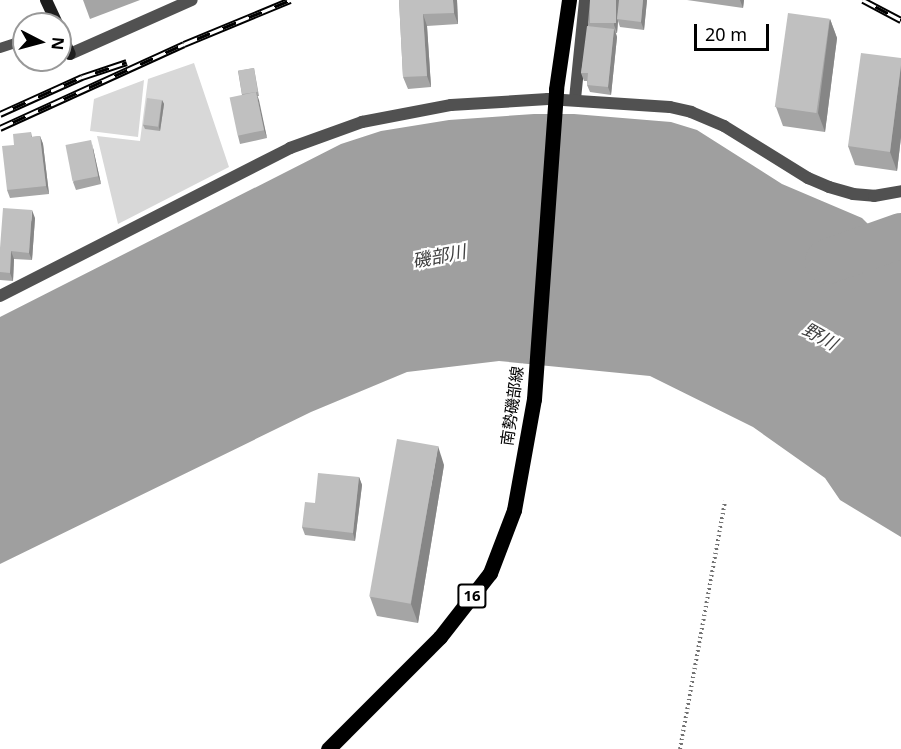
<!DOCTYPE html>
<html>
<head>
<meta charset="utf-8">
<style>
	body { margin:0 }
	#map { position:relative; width:901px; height:749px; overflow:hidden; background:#fff; font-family:"Noto Sans","Noto Sans JP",sans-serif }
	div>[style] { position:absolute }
	.green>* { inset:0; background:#d8d8d8 }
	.water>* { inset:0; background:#9f9f9f }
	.river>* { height:45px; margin:-22.5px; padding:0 22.5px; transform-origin:22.5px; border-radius:22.5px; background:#9f9f9f }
	.path>* { height:4px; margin-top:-2px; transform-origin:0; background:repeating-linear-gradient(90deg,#737373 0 1.5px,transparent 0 4.5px) }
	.lane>* { height:10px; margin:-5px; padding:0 5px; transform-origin:5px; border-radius:5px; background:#515151 }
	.street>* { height:12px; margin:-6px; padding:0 6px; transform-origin:6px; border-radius:6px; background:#515151 }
	.secondary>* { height:12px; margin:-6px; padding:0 6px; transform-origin:6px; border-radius:6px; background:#1e1e1e }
	.primary>* { height:15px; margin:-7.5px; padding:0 7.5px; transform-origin:7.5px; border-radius:7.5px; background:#000 }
	.rail>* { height:7px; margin-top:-3.5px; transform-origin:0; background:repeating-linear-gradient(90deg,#fff 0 14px,#000 0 28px); box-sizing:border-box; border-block:2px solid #000 }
	.wall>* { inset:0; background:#a5a5a5 }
	.shaded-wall>* { inset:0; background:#868686 }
	.building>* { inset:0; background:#c0c0c0; transform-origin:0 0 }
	span { translate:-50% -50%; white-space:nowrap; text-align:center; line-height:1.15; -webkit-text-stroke:4.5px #fff; paint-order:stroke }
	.shield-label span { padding:2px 4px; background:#fff; border:2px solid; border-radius:4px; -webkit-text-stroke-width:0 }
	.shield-label { font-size:15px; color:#000; font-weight:700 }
	.street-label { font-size:16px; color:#000 }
	.water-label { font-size:18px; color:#404040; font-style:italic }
	.north { position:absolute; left:12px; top:12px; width:60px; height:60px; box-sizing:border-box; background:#fff; border:2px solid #999; border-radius:50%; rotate:96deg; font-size:16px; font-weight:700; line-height:24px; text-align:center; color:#000 }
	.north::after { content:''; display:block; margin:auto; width:21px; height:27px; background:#000; clip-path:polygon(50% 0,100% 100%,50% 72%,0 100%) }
	.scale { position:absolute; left:694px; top:24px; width:75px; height:27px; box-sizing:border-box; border:3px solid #000; border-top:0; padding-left:8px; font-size:18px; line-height:21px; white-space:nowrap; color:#000; -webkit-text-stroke:4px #fff; paint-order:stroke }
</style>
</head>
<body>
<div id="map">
	<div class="green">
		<div style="clip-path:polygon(194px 63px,229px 167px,118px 224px,97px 136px,140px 141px,148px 79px)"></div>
		<div style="clip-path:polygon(144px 80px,138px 137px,90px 131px,94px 99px)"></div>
	</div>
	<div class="water">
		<div style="clip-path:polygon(534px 114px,574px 114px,671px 122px,697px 130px,782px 184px,862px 218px,901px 257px,901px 537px,840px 500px,825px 478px,753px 427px,650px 376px,499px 361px,407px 372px,311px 412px,0 564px,0 317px,341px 144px,381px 131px,449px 120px)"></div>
	</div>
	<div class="river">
		<div style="left:827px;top:261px;width:78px;rotate:-19.4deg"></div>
	</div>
	<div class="path">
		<div style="left:680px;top:749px;width:252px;rotate:-79.7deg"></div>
	</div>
	<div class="lane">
		<div style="left:0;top:48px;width:25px;rotate:-18deg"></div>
	</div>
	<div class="street">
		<div style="left:70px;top:54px;width:133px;rotate:-23.9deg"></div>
		<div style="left:575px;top:99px;width:100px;rotate:-84.2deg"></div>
		<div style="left:0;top:296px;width:326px;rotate:-27deg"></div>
		<div style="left:290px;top:148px;width:77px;rotate:-19.9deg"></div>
		<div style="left:362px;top:122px;width:91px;rotate:-10.8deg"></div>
		<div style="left:451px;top:105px;width:97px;rotate:-3.5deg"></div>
		<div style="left:548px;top:99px;width:122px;rotate:3.8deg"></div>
		<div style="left:670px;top:107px;width:22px;rotate:13deg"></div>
		<div style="left:691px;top:112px;width:36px;rotate:23deg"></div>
		<div style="left:724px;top:126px;width:99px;rotate:31.8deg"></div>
		<div style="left:808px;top:178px;width:23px;rotate:23deg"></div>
		<div style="left:829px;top:187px;width:25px;rotate:16deg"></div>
		<div style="left:853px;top:194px;width:21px;rotate:5deg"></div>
		<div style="left:874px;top:196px;width:27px;rotate:-10deg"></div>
	</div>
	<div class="secondary">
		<div style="left:46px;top:0;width:26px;rotate:65deg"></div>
		<div style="left:60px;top:31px;width:25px;rotate:67deg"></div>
	</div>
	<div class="primary">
		<div style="left:328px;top:749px;width:158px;rotate:-45deg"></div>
		<div style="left:440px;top:637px;width:81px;rotate:-52deg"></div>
		<div style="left:490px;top:573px;width:67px;rotate:-69.1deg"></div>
		<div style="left:514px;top:510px;width:113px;rotate:-79.8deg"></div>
		<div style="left:534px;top:399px;width:311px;rotate:-85.9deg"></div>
		<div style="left:556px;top:89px;width:90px;rotate:-81.7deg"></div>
	</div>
	<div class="rail">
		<div style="left:863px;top:0;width:43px;rotate:27.8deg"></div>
		<div style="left:0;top:114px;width:90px;rotate:-24.3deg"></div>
		<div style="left:82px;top:77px;width:47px;rotate:-18.4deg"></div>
		<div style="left:0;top:128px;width:202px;rotate:-24.5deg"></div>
		<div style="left:184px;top:44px;width:115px;rotate:-22.5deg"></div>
	</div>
	<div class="wall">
		<div style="clip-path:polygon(83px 0,140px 0,90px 19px)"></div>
		<div style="clip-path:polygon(399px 0,457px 0,458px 24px,427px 26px,431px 87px,408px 89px,403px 77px)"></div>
		<div style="clip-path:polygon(590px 0,647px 0,644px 30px,620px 27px,618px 21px,617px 33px,616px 33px,617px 37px,611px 95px,590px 92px,587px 85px,587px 81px,584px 81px,581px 73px,589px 26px,588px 23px)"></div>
		<div style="clip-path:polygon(687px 0,744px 0,743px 8px)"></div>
		<div style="clip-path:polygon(830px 19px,837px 38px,825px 132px,783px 126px,776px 107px)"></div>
		<div style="clip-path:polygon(901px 58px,901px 137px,897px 171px,855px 165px,848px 146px)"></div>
		<div style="clip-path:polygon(254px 68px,259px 96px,257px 96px,267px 138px,240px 144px,238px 136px,242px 95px,238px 71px)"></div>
		<div style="clip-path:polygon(162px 100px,164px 104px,160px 131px,145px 129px,143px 125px)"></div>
		<div style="clip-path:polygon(31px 132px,32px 137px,40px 136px,43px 144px,49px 194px,10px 198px,7px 190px,14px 145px)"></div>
		<div style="clip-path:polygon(93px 148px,101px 184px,76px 190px,73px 182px)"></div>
		<div style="clip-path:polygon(35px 218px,32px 260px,14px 259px,13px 281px,0 280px,0 248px)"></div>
		<div style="clip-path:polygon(444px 465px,418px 623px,377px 616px,370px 597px)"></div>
		<div style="clip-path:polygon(359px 477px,362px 485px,355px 541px,305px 535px,302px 527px,315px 503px)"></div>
	</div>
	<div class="shaded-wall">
		<div style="clip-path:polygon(453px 0,457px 0,458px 24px,454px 13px)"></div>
		<div style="clip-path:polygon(616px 0,620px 0,617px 19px,618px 21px,617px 33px,614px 25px)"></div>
		<div style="clip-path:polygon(643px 0,647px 0,644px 30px,641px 22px)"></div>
		<div style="clip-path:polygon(740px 0,744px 0,743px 8px)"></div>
		<div style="clip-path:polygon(423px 14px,427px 26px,431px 87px,427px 76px)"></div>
		<div style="clip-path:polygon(830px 19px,837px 38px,825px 132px,818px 113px)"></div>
		<div style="clip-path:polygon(614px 29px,617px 37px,611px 95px,608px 87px)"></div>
		<div style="clip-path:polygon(901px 65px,901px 137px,897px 171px,890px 152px)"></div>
		<div style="clip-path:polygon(256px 92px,259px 100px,267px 138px,264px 130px)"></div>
		<div style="clip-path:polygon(162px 100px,164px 104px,160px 131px,159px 127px)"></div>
		<div style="clip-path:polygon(40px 136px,43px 144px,49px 194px,46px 186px)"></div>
		<div style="clip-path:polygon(91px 140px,93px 148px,101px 184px,98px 176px)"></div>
		<div style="clip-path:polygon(32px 210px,35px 218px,32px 260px,29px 253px)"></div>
		<div style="clip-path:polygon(11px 251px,14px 259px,13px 281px,10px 273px)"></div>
		<div style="clip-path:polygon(438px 446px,444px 465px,418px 623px,411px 604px)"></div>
		<div style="clip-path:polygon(359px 477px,362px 485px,355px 541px,353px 533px)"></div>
	</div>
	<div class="building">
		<div style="clip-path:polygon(399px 0,453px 0,454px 13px,423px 14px,427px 76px,403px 77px)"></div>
		<div style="left:590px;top:0;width:26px;height:23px"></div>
		<div style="clip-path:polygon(619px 0,643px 0,641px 22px,617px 19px)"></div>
		<div style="left:788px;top:13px;width:42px;height:95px;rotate:8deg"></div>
		<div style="clip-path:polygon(587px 26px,614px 29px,608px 87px,587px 85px,588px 73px,581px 73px)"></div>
		<div style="clip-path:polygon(861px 53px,901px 58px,901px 65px,890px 152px,848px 146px)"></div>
		<div style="left:254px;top:68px;width:24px;height:16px;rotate:81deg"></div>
		<div style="left:256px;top:92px;width:39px;height:27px;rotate:78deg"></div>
		<div style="left:147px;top:98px;width:15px;height:27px;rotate:8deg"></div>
		<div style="clip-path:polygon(31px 132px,31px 137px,40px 136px,46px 186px,7px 190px,2px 146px,14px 145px,13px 134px)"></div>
		<div style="left:91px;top:140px;width:37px;height:26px;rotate:79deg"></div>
		<div style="clip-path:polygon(3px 208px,32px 210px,29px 253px,11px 251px,10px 273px,0 272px,0 248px)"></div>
		<div style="left:397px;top:439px;width:42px;height:160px;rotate:10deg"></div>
		<div style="clip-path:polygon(318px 473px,359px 477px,353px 533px,302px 527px,305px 502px,315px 503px)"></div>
	</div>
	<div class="shield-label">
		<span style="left:472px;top:596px">16</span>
	</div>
	<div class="street-label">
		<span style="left:512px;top:406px;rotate:-82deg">南勢磯部線</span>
	</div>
	<div class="water-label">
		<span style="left:439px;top:256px;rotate:-11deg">磯部川</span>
		<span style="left:820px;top:336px;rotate:29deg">野川</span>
	</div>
	<div class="north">N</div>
	<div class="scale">20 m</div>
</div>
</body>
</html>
